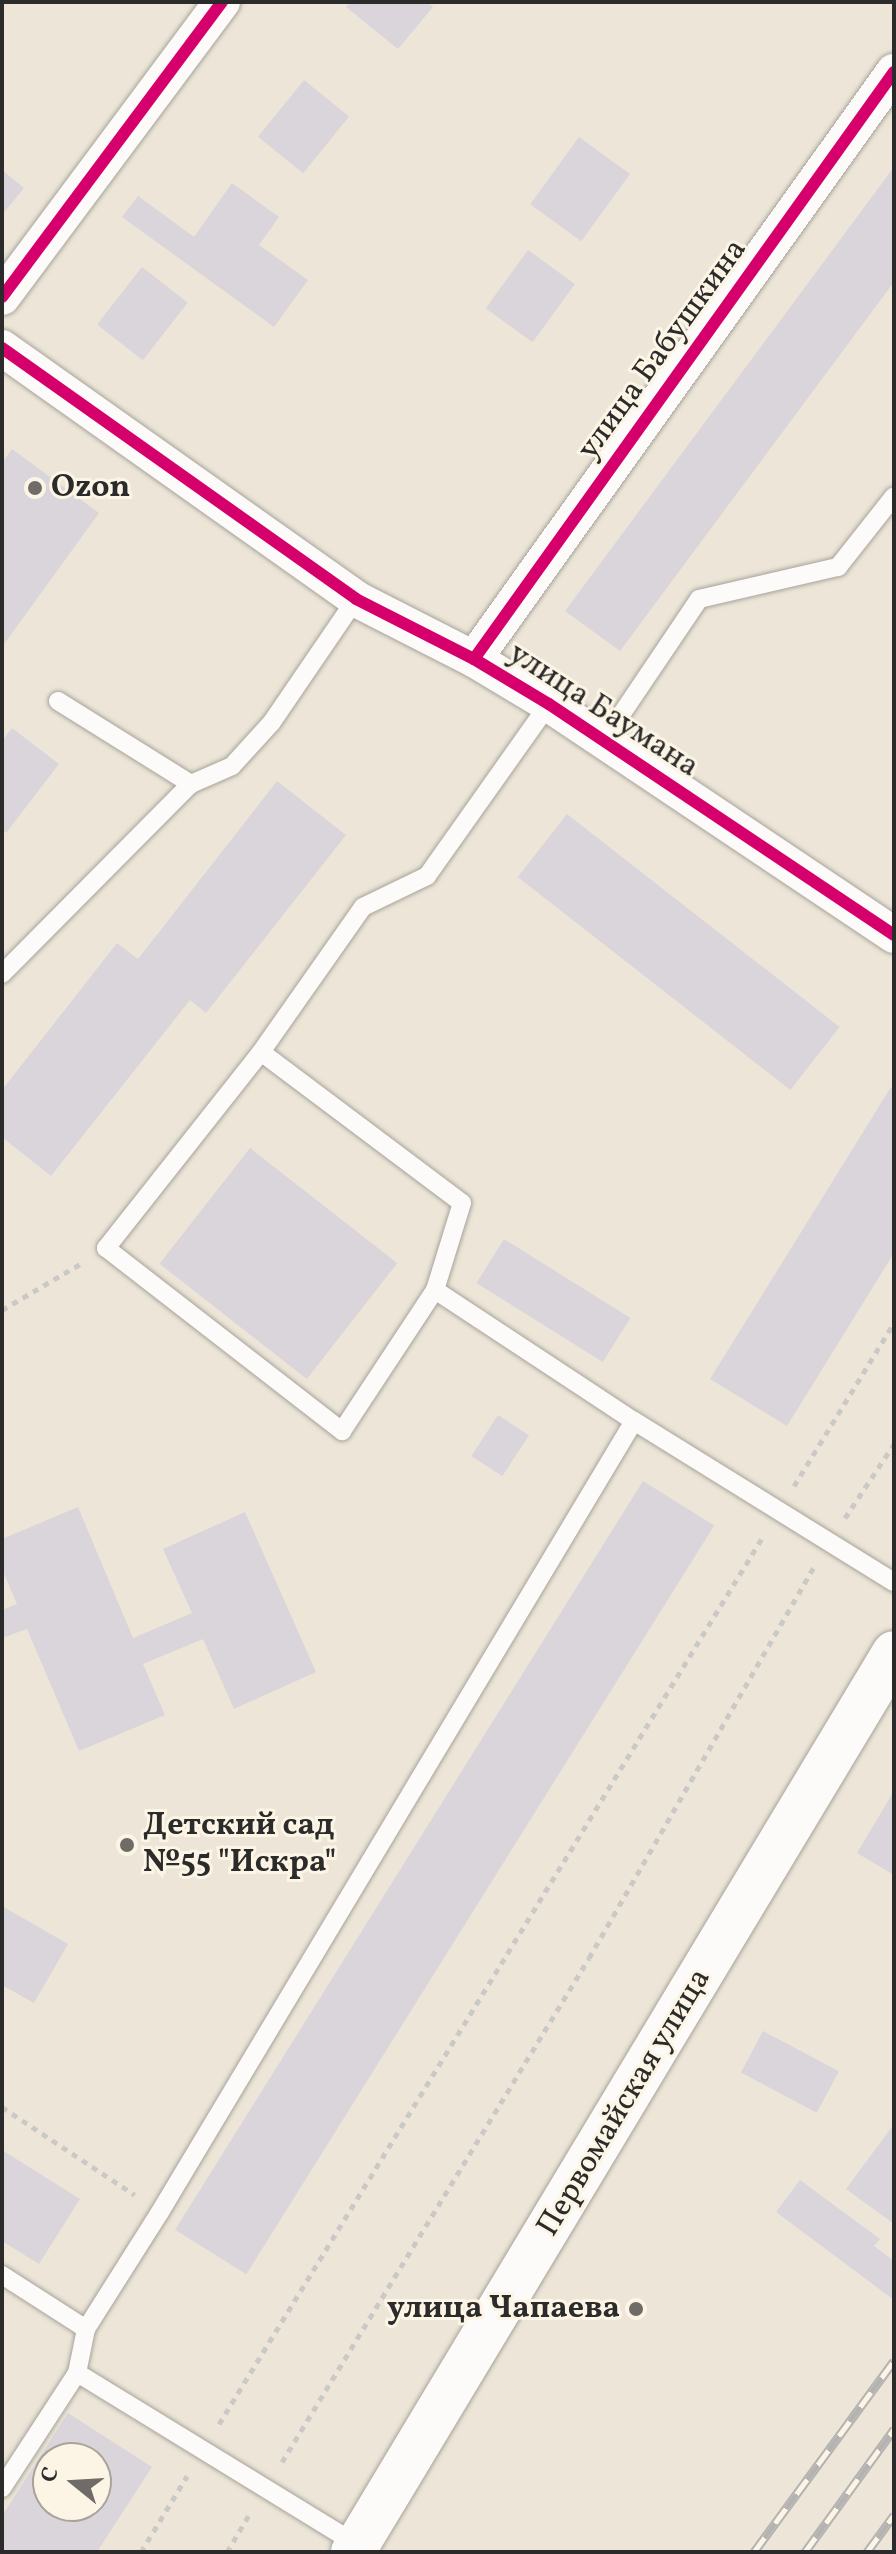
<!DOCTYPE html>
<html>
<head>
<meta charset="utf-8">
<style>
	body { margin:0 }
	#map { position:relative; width:896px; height:2554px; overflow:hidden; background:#ede6d8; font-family:Vollkorn,serif }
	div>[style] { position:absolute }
	.building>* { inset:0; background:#dad4db; transform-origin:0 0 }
	.path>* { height:5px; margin-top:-2.5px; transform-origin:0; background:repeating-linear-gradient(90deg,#cbc9c6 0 6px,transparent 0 12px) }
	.roads { filter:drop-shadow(0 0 2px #a7a39b) drop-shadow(0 0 2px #a7a39b) }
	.service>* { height:18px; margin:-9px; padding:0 9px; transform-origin:9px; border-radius:9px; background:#fcfbf9 }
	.minor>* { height:36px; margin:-18px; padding:0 18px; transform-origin:18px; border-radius:18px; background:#fcfbf9 }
	.secondary>* { height:44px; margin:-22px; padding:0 22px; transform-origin:22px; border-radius:22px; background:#fcfbf9 }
	.rail>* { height:9px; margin-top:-4.5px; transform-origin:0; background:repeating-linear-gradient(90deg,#fcf5e5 0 18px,#b4b3b1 0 36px); box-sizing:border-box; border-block:2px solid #b4b3b1 }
	.cycleway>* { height:12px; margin:-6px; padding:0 6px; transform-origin:6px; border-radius:6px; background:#d6006c }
	.dots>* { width:22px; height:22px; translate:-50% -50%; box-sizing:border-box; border:4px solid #fcf5e5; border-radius:50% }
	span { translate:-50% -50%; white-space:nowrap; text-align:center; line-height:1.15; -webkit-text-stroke:6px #fcf5e5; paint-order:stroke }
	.street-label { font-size:32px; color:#2b2b2b }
	.poi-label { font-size:32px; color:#2b2b2b; font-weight:700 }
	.left { translate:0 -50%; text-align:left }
	.right { translate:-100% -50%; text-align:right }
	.frame { position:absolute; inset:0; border:4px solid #2b2b2b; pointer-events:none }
	.north { position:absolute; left:32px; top:2442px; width:80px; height:80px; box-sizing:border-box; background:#fcf5e5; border:2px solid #a8a49b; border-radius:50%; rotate:288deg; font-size:22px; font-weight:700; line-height:32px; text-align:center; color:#2b2b2b }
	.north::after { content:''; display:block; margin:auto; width:28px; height:36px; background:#6f6c68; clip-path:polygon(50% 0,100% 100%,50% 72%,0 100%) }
</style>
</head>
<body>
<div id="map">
	<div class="building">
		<div style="clip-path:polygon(350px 2px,427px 2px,433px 7px,398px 49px,346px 7px)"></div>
		<div style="left:304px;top:80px;width:58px;height:73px;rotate:39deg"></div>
		<div style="left:579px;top:137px;width:63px;height:83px;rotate:36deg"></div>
		<div style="clip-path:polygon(894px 167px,894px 282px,620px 651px,565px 611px)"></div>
		<div style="clip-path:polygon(2px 170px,24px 188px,2px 215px)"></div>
		<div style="clip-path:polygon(232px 183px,279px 217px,259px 245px,308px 280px,274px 327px,122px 217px,138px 196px,194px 237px)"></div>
		<div style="left:528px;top:250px;width:58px;height:72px;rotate:36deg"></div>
		<div style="left:142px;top:267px;width:58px;height:73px;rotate:38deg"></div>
		<div style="clip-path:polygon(12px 449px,99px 513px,2px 647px,2px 463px)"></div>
		<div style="clip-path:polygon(12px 728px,59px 764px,6px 833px,2px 830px,2px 741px)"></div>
		<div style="clip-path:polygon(277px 781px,346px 835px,206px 1013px,190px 1000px,51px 1176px,2px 1137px,2px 1090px,117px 943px,138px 959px)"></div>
		<div style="left:567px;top:814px;width:346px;height:80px;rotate:38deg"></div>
		<div style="clip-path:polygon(891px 1087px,894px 1089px,894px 1253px,787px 1426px,710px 1379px)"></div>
		<div style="left:250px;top:1148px;width:187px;height:147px;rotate:38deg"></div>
		<div style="left:504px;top:1239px;width:149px;height:52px;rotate:32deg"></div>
		<div style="left:498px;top:1415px;width:37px;height:49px;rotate:33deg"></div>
		<div style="left:643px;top:1481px;width:84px;height:883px;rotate:32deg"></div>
		<div style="clip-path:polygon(78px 1507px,133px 1638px,192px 1613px,163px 1549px,245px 1512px,316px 1672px,234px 1709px,203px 1639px,143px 1664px,165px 1715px,79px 1751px,27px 1629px,2px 1638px,2px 1610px,17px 1604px,2px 1569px,2px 1539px)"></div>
		<div style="clip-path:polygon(894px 1791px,894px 1875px,857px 1853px)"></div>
		<div style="clip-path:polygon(2px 1906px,68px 1944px,34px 2003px,2px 1985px)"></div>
		<div style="left:763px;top:2031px;width:86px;height:47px;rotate:28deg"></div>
		<div style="clip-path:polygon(894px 2124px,894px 2224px,846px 2189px)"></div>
		<div style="clip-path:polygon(2px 2150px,80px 2199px,39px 2264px,2px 2241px)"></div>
		<div style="clip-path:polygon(800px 2180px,880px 2239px,874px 2246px,894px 2261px,894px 2300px,776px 2212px)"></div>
		<div style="clip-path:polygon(evenodd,68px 2413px,152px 2467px,97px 2552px,2px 2552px,2px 2516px,68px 2413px,48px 2458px,96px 2458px,96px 2506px,48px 2506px,48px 2458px)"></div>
	</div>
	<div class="path">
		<div style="left:2px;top:1310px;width:91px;rotate:-30.5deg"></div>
		<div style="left:794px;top:1486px;width:191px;rotate:-58.5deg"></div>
		<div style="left:845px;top:1518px;width:89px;rotate:-56.5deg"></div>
		<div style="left:2px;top:2107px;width:159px;rotate:33.5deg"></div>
		<div style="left:219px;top:2424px;width:1043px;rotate:-58.49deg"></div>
		<div style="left:282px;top:2462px;width:590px;rotate:-58.65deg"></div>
		<div style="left:589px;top:1958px;width:451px;rotate:-60.1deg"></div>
		<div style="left:141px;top:2552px;width:89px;rotate:-58.8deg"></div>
		<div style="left:227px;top:2552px;width:43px;rotate:-59.3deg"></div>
	</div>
	<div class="roads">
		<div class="service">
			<div style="left:58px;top:701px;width:157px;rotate:32deg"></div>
			<div style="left:191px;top:784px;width:45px;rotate:-23.7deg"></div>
			<div style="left:232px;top:766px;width:59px;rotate:-47.7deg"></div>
			<div style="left:272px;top:722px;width:149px;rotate:-55.7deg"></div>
			<div style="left:604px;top:740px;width:170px;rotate:-56deg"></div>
			<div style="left:699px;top:599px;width:143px;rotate:-13deg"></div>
			<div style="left:838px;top:567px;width:90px;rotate:-51.7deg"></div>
			<div style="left:2px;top:974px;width:268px;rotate:-45.2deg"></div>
			<div style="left:261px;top:1052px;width:177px;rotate:-54.9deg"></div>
			<div style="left:363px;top:907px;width:71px;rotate:-25.8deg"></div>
			<div style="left:427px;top:876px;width:211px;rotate:-54.7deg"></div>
			<div style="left:435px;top:1290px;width:91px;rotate:-72.8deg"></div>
			<div style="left:462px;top:1203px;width:251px;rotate:-143.1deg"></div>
			<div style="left:261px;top:1052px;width:250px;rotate:128.3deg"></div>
			<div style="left:106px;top:1248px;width:299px;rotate:37.8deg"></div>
			<div style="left:342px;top:1431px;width:169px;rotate:-56.6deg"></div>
			<div style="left:435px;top:1290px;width:238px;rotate:33.4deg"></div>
			<div style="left:634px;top:1421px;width:306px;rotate:31.8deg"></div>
			<div style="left:2px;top:2275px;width:100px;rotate:32.7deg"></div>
			<div style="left:2px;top:2488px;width:137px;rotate:-56.9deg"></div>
			<div style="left:358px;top:2545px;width:329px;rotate:-148.5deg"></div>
			<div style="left:77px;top:2373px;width:45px;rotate:-78.4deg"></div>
			<div style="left:86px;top:2329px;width:138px;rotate:-57.7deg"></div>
			<div style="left:160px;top:2212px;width:922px;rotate:-59.07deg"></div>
		</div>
		<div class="minor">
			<div style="left:2px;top:297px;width:368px;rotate:-53.3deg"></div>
			<div style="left:2px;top:348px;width:434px;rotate:35.3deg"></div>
			<div style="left:356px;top:599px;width:132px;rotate:27deg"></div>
			<div style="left:474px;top:659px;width:87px;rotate:31deg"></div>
			<div style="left:549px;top:704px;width:415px;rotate:33.8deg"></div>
			<div style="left:474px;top:659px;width:722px;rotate:-54.42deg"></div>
		</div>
		<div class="secondary">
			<div style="left:353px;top:2552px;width:1049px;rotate:-58.96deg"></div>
		</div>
	</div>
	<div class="rail">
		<div style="left:754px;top:2552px;width:237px;rotate:-53.8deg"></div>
		<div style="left:805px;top:2552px;width:152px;rotate:-54.1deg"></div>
		<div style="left:867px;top:2552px;width:46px;rotate:-53.9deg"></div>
	</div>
	<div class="cycleway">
		<div style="left:2px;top:297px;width:368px;rotate:-53.3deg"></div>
		<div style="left:2px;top:348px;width:434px;rotate:35.3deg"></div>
		<div style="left:356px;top:599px;width:132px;rotate:27deg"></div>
		<div style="left:474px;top:659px;width:87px;rotate:31deg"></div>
		<div style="left:549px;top:704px;width:415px;rotate:33.8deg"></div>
		<div style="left:474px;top:659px;width:722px;rotate:-54.42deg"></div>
	</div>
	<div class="dots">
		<div style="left:35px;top:488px;background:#6f6c68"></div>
		<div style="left:127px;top:1845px;background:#6f6c68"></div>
		<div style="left:636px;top:2309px;background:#6f6c68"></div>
	</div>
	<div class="street-label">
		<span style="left:663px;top:350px;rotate:-54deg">улица Бабушкина</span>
		<span style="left:603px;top:711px;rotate:33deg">улица Баумана</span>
		<span style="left:625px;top:2103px;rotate:-59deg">Первомайская улица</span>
	</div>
	<div class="poi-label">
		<span class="left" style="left:51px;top:488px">Ozon</span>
		<span class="left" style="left:143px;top:1845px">Детский сад<br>№55 "Искра"</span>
		<span class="right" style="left:620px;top:2309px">улица Чапаева</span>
	</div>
	<div class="frame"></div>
	<div class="north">С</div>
</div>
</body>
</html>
